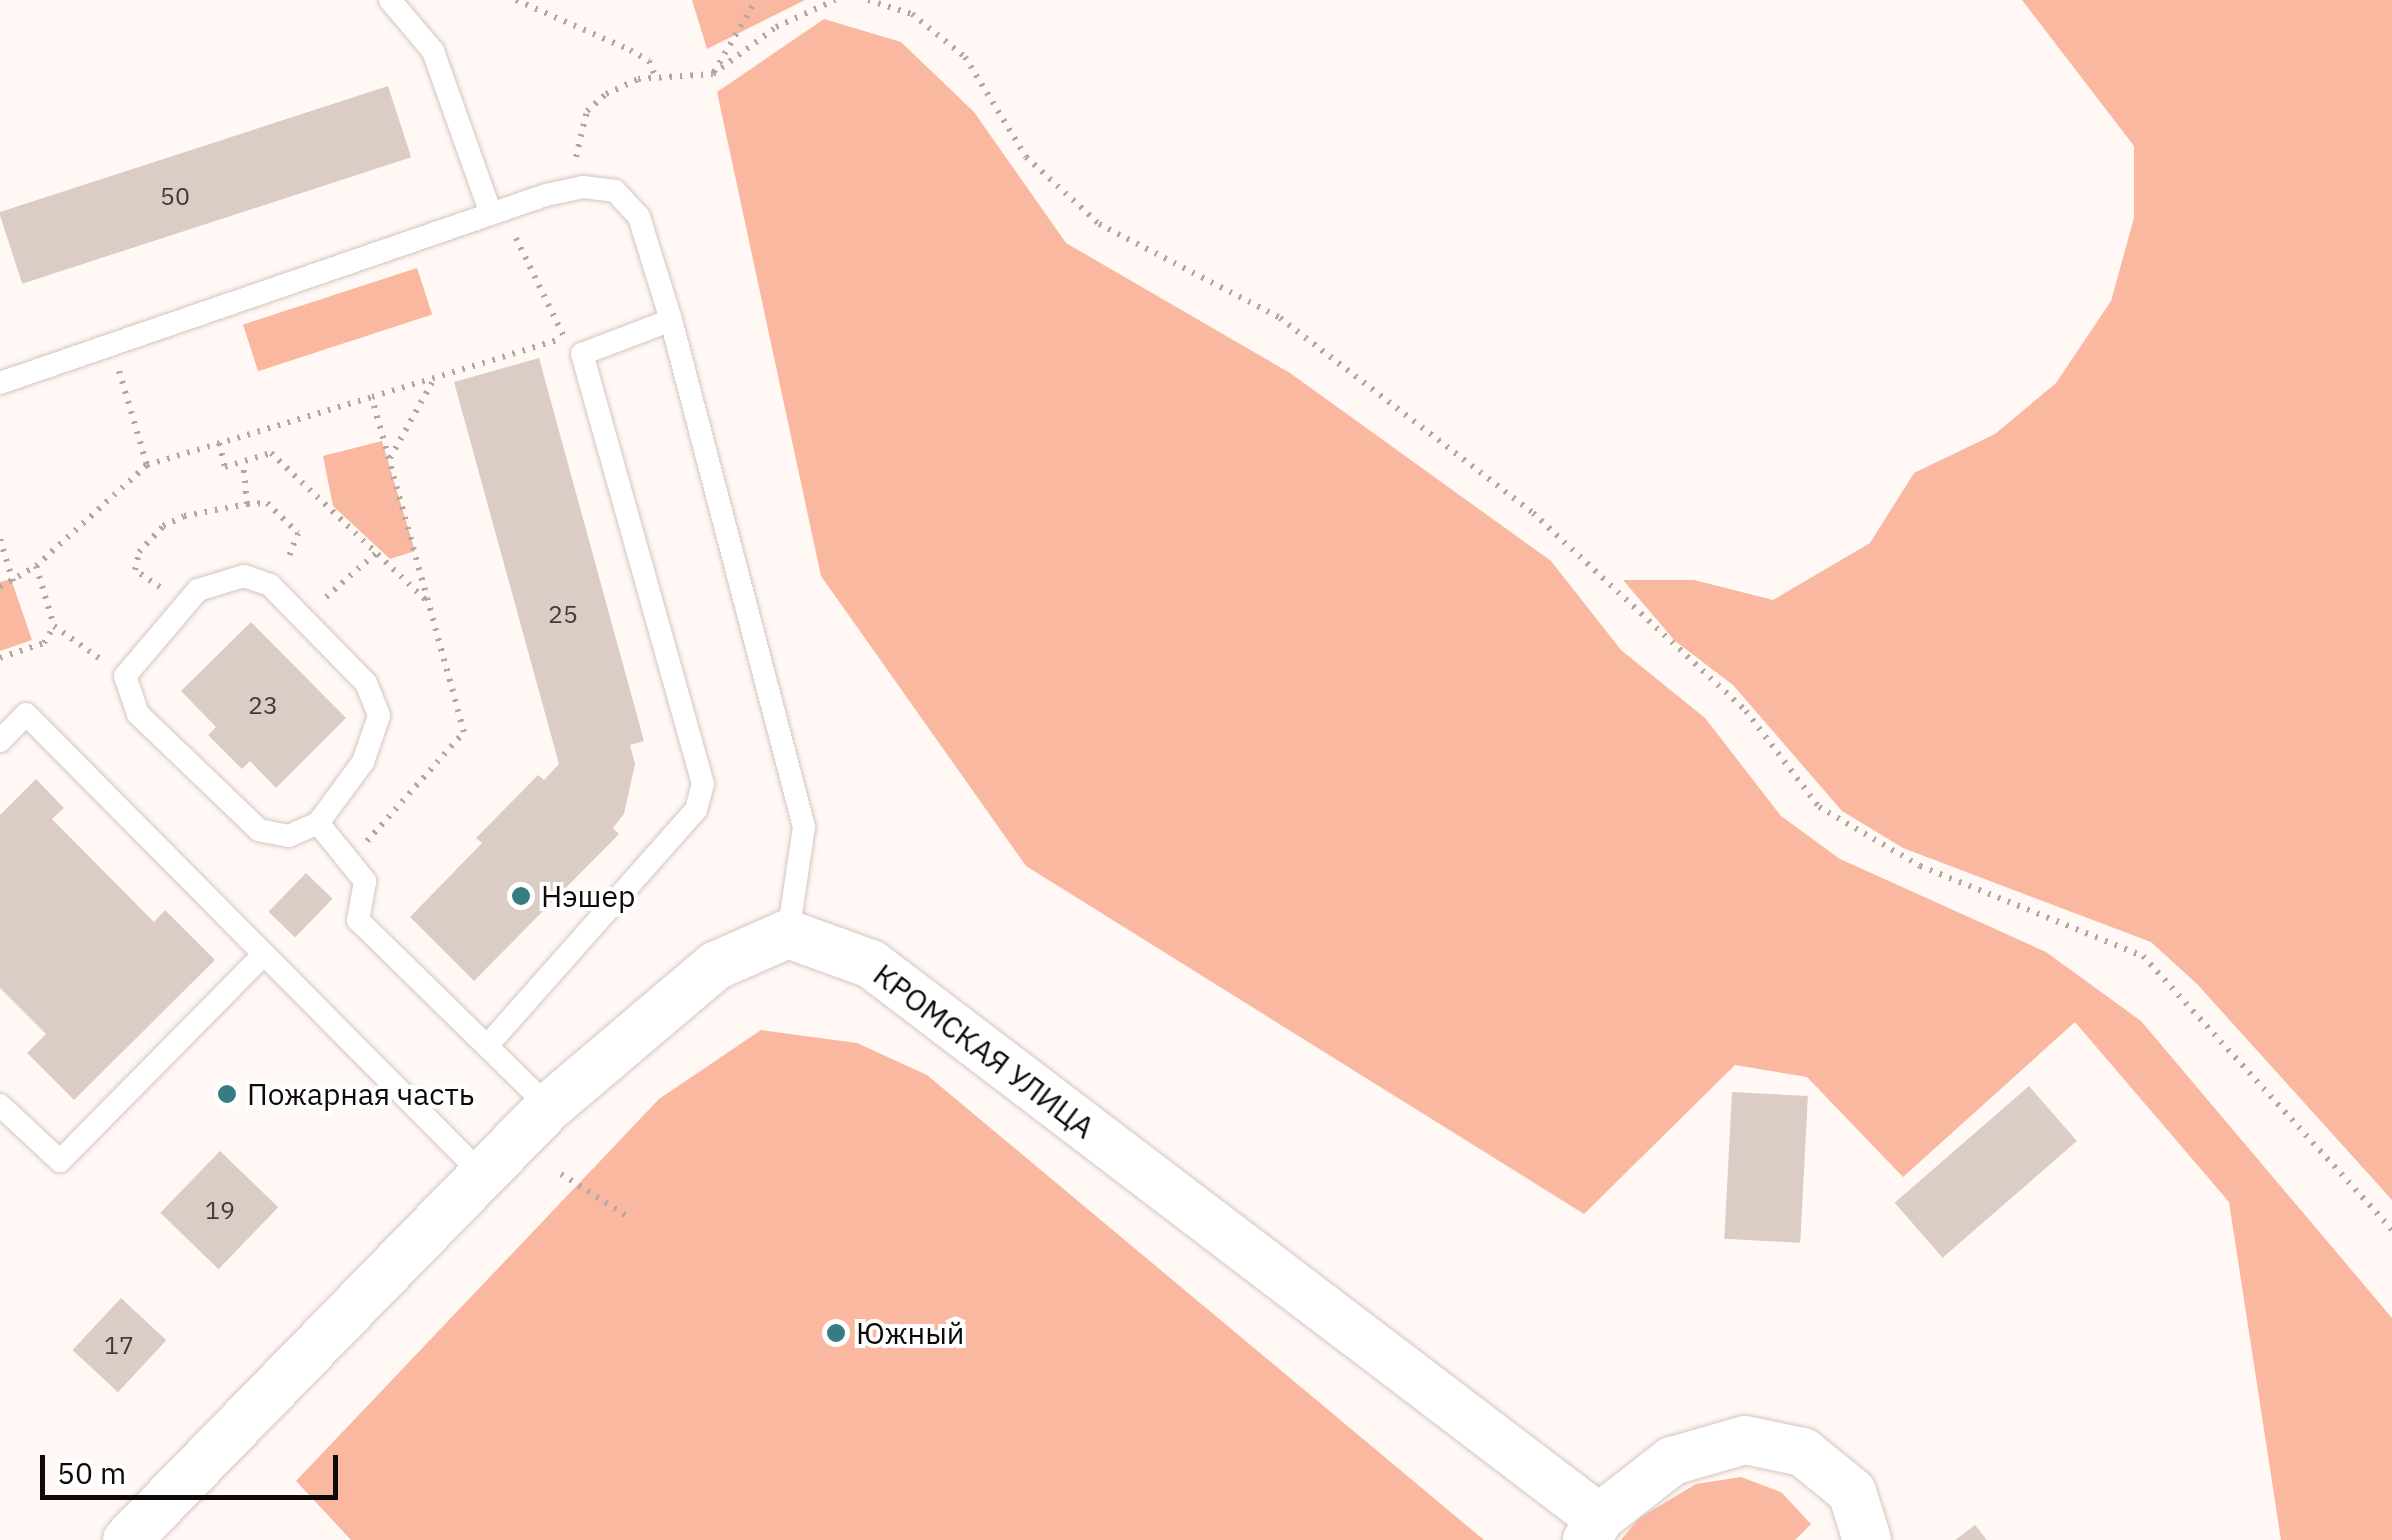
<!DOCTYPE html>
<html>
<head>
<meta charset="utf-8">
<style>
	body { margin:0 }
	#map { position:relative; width:2392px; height:1540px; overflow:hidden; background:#fff8f5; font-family:"IBM Plex Sans",sans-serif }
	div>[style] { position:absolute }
	.green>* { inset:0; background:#f9b89f; transform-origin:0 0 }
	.building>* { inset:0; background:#dcccc6; transform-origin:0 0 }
	.path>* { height:6px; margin-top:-3px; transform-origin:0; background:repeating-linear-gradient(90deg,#afa9a6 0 2.5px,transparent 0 10.5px) }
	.roads { filter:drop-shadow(0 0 2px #d5c5bf) drop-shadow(0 0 2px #d5c5bf) }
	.lane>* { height:22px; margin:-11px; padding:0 11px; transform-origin:11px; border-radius:11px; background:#fff }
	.street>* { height:48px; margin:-24px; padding:0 24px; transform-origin:24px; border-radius:24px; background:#fff }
	.dots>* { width:28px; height:28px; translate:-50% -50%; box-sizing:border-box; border:5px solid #fff; border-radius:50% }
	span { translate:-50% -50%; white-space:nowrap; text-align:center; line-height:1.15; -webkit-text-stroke:8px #fff; paint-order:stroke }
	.number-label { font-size:25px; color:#423a38 }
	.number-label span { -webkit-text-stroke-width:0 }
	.poi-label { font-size:30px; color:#0f0a08 }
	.left { translate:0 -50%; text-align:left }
	.street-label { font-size:30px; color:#0f0a08 }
	.scale { position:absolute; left:40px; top:1455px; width:298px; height:45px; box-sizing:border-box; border:5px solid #0f0a08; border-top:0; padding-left:12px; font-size:30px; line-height:35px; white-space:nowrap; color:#0f0a08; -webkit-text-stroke:8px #fff; paint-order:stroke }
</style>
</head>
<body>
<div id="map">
	<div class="green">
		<div style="clip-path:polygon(692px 0,805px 0,707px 49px)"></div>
		<div style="clip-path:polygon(2022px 0,2392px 0,2392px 1200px,2197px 984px,2151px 942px,1903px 848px,1842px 811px,1733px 685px,1675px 641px,1623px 580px,1694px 580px,1773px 600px,1870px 543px,1914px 473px,1995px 434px,2056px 383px,2111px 301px,2134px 218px,2134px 146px)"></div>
		<div style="clip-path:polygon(824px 19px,901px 42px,974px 112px,1066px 243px,1290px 373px,1551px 561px,1621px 650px,1705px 718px,1781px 816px,1840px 859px,2046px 952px,2141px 1021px,2392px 1318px,2392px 1540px,2281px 1540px,2229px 1202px,2075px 1022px,1903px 1177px,1807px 1077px,1735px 1065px,1584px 1214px,1026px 866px,821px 576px,717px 92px)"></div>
		<div style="left:417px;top:268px;width:49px;height:183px;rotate:72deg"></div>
		<div style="clip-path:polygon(382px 441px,415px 551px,390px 559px,333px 506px,323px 456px)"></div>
		<div style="clip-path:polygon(11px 579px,32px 640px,0 651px,0 582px)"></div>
		<div style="clip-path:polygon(761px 1030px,857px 1043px,927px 1075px,1484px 1540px,351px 1540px,296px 1481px,659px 1099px)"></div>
		<div style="clip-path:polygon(1741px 1477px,1781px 1492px,1811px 1524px,1795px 1540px,1621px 1540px,1639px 1518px,1696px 1484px)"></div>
	</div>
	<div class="building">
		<div style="left:388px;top:86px;width:75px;height:409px;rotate:72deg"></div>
		<div style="clip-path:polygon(539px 358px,644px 741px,630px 745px,635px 764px,624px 814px,613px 828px,619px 834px,474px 981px,410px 917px,482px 843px,476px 838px,538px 775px,544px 780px,559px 764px,454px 382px)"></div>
		<div style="clip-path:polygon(251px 622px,346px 718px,276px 788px,250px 761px,242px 769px,208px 735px,216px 727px,181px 691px)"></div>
		<div style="clip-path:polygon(36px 779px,64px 808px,52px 819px,154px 922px,165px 910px,215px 960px,74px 1100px,27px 1053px,46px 1034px,0 988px,0 815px)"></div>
		<div style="left:306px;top:873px;width:37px;height:54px;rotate:44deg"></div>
		<div style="left:2029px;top:1086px;width:73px;height:178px;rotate:49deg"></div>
		<div style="left:1732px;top:1092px;width:76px;height:147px;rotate:3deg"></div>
		<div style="left:220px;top:1151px;width:81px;height:86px;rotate:44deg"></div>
		<div style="left:121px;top:1298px;width:62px;height:71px;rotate:43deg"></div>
		<div style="clip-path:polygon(1975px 1525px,1987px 1540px,1955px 1540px)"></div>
	</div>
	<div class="path">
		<div style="left:516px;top:0;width:124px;rotate:23.7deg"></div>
		<div style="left:630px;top:50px;width:22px;rotate:30deg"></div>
		<div style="left:649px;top:61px;width:16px;rotate:68deg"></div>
		<div style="left:868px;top:0;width:46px;rotate:17.7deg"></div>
		<div style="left:912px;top:14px;width:68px;rotate:39.1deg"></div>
		<div style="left:965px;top:57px;width:117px;rotate:58.6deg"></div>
		<div style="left:1026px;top:157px;width:99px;rotate:42.5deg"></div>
		<div style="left:1099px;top:224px;width:204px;rotate:27.4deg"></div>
		<div style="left:1280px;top:318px;width:319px;rotate:37.6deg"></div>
		<div style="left:1533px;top:513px;width:291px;rotate:42.9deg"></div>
		<div style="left:1746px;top:711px;width:121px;rotate:52.8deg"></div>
		<div style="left:1819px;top:807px;width:117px;rotate:30.3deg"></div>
		<div style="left:1920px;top:866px;width:240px;rotate:22deg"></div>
		<div style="left:2143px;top:956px;width:370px;rotate:47.7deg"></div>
		<div style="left:714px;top:72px;width:83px;rotate:-59.7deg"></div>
		<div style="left:576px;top:157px;width:47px;rotate:-76.6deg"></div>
		<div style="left:587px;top:111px;width:25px;rotate:-42deg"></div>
		<div style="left:606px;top:94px;width:35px;rotate:-25deg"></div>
		<div style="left:638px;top:79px;width:75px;rotate:-3.8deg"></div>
		<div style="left:713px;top:74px;width:79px;rotate:-36.7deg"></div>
		<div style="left:776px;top:27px;width:65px;rotate:-24.6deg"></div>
		<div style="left:516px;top:238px;width:108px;rotate:64.1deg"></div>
		<div style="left:119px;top:371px;width:98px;rotate:73.4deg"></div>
		<div style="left:147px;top:465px;width:235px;rotate:-16.8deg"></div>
		<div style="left:219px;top:443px;width:25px;rotate:76deg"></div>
		<div style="left:225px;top:467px;width:48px;rotate:-16.9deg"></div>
		<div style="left:271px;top:453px;width:218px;rotate:43.5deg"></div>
		<div style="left:390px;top:458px;width:90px;rotate:-60.9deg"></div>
		<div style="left:247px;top:504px;width:20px;rotate:-3deg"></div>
		<div style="left:267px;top:503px;width:43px;rotate:44.1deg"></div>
		<div style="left:298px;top:533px;width:26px;rotate:111deg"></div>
		<div style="left:0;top:539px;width:45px;rotate:73.2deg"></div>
		<div style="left:36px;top:566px;width:150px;rotate:-42.3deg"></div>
		<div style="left:0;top:587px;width:42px;rotate:-30.3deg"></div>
		<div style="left:36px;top:566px;width:63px;rotate:73.3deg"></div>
		<div style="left:54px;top:626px;width:60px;rotate:35.5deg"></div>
		<div style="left:160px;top:587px;width:30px;rotate:-146deg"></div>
		<div style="left:135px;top:570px;width:18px;rotate:-77deg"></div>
		<div style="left:139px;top:552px;width:35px;rotate:-47deg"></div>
		<div style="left:163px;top:526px;width:23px;rotate:-25deg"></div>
		<div style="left:184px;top:516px;width:64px;rotate:-10.8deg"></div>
		<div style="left:247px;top:504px;width:42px;rotate:-95.4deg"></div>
		<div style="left:326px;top:597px;width:67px;rotate:-41.3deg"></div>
		<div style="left:0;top:658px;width:46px;rotate:-18.8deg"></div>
		<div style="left:44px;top:643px;width:20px;rotate:-60deg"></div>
		<div style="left:367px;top:841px;width:146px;rotate:-48.3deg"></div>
		<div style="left:464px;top:732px;width:347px;rotate:-105.4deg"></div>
		<div style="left:372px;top:397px;width:194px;rotate:-17.1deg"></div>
		<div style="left:561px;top:1174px;width:78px;rotate:32.5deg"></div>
	</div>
	<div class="roads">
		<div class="lane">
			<div style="left:390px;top:0;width:67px;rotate:49.9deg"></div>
			<div style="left:433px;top:51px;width:173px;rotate:70.4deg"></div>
			<div style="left:0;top:383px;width:577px;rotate:-19deg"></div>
			<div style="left:546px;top:195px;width:38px;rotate:-12deg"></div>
			<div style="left:583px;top:187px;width:32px;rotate:7deg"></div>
			<div style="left:615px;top:191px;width:35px;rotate:47deg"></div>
			<div style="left:639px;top:217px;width:108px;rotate:72.7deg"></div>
			<div style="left:671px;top:320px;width:524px;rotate:75.3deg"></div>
			<div style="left:804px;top:827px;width:108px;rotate:98.5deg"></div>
			<div style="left:244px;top:576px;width:28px;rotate:19deg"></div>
			<div style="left:270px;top:585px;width:137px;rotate:45.6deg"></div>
			<div style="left:366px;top:683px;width:35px;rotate:68deg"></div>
			<div style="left:379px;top:716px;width:49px;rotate:109.2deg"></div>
			<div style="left:363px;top:762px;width:76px;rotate:126.4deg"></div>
			<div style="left:318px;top:823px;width:32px;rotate:156deg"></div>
			<div style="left:289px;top:836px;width:31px;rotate:-169deg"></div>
			<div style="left:259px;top:830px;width:168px;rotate:-136.2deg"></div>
			<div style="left:138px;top:714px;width:40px;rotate:-108.9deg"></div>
			<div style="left:125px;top:676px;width:113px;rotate:-49.7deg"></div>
			<div style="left:198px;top:590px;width:48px;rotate:-16.9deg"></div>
			<div style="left:0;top:741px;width:37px;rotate:-46deg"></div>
			<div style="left:26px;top:714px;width:648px;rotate:45.25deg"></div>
			<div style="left:318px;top:823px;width:75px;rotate:51deg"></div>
			<div style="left:365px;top:881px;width:40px;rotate:100deg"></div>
			<div style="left:358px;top:920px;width:267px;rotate:44.4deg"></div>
			<div style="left:487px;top:1046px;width:315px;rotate:-48.5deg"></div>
			<div style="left:696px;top:810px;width:27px;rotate:-75deg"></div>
			<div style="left:703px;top:784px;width:447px;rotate:-105.7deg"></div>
			<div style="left:582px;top:354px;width:95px;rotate:-20.9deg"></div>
			<div style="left:0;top:1105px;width:82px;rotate:43deg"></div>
			<div style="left:60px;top:1161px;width:289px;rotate:-45.4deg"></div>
		</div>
		<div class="street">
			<div style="left:127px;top:1540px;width:605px;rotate:-45.74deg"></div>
			<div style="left:549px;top:1107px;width:218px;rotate:-40.3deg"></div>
			<div style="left:715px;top:966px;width:80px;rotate:-23.7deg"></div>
			<div style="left:788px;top:934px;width:88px;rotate:19.9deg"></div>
			<div style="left:871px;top:964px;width:915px;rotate:37.27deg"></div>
			<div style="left:1587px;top:1540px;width:25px;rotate:-61deg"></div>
			<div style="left:1599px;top:1518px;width:93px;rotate:-38deg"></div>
			<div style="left:1672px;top:1461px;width:76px;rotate:-16deg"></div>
			<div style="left:1745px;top:1440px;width:59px;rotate:11.7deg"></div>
			<div style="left:1803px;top:1452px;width:63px;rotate:39.2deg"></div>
			<div style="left:1852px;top:1492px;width:50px;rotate:72.6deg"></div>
		</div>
	</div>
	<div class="dots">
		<div style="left:521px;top:896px;background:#357d83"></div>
		<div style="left:227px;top:1094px;background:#357d83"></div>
		<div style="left:836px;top:1333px;background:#357d83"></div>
	</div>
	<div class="number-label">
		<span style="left:175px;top:196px">50</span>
		<span style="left:563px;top:614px">25</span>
		<span style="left:263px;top:705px">23</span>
		<span style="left:220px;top:1210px">19</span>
		<span style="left:119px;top:1345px">17</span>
	</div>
	<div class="poi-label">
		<span class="left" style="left:541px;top:896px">Нэшер</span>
		<span class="left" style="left:247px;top:1094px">Пожарная часть</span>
		<span class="left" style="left:856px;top:1333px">Южный</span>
	</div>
	<div class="street-label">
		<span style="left:984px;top:1051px;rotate:37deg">КРОМСКАЯ УЛИЦА</span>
	</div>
	<div class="scale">50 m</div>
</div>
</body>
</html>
